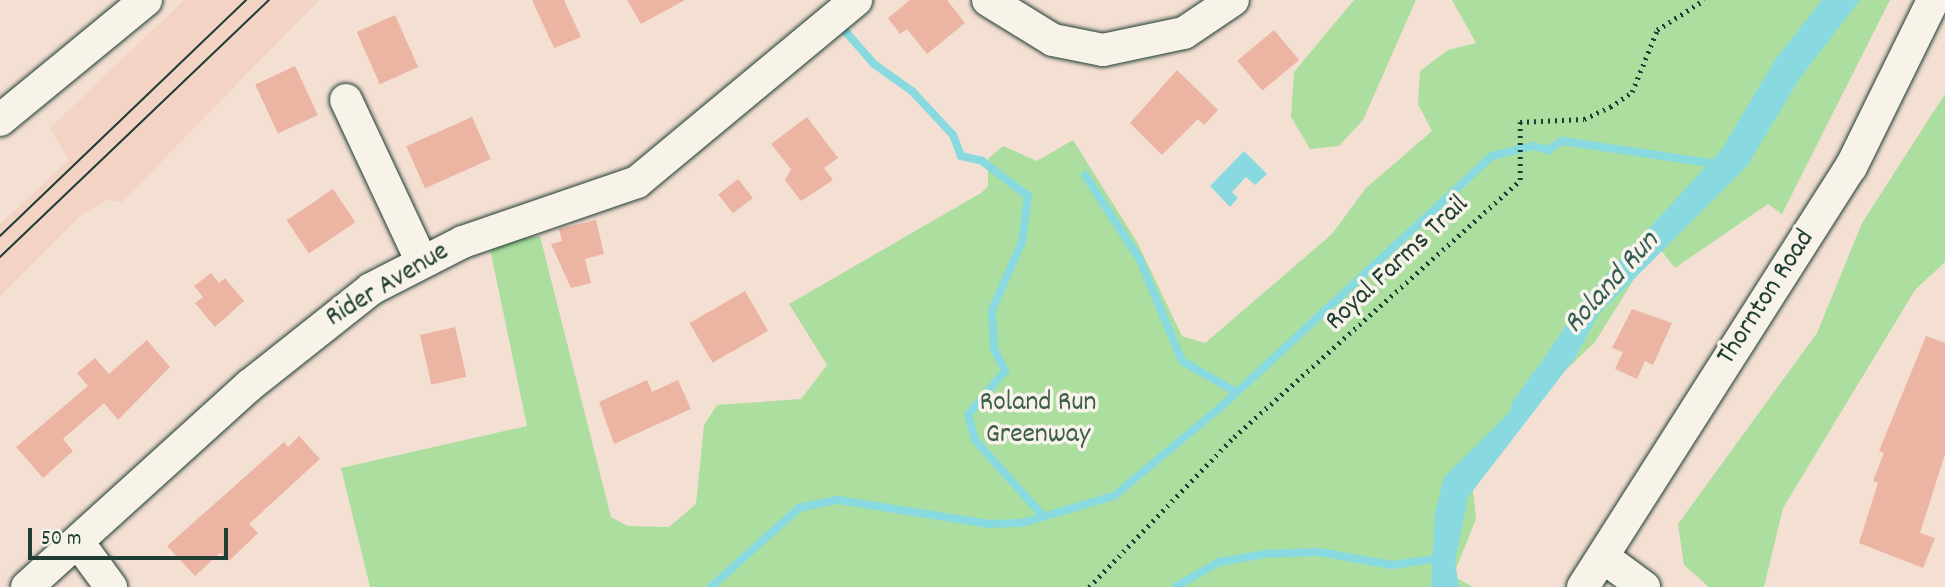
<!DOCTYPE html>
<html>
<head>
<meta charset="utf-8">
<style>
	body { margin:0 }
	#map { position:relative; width:1945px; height:587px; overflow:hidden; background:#f4e0d3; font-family:Dekko,sans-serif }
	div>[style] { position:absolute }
	.built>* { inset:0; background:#f2d3c4 }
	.green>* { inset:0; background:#abde9f }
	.water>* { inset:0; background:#88dae0 }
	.stream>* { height:8px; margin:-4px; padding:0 4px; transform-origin:4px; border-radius:4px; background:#88dae0 }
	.building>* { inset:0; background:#ecb4a2; transform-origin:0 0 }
	.path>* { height:4.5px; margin-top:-2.25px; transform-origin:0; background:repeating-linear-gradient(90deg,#1f3d34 0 2px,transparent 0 7px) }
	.roads { filter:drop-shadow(0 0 2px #1f3d34) drop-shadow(0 0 2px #1f3d34) }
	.minor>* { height:32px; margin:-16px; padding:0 16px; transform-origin:16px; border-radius:16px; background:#f7f3e8 }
	.tram>* { height:2px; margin:-1px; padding:0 1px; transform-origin:1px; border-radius:1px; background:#1f3d34 }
	span { translate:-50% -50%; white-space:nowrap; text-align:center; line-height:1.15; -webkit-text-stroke:7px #f7f3e8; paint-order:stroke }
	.street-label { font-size:28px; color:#1f3d34 }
	.park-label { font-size:28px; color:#3b5d49 }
	.water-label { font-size:30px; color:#345c56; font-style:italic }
	.scale { position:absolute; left:28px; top:528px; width:200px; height:32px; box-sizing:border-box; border:4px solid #1f3d34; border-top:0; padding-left:9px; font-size:21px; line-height:24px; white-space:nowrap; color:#1f3d34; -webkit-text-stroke:5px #f7f3e8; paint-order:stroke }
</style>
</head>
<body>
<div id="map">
	<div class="built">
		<div style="clip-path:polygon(184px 0,319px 0,122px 202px,107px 200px,83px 214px,0 296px,0 224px,69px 160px,50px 128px)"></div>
	</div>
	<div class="green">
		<div style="clip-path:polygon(1354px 0,1416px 0,1363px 120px,1339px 146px,1310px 149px,1291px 117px,1294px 72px)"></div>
		<div style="clip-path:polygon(1452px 0,1890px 0,1782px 214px,1768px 204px,1675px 268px,1656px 244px,1595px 342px,1549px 386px,1472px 480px,1476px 519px,1453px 576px,1473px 587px,370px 587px,341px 468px,527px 426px,489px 244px,540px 236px,611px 517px,628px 526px,669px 527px,696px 504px,704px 425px,717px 405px,801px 399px,827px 365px,789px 304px,981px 193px,988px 186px,988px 159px,1003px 146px,1037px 161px,1073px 140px,1137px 242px,1182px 336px,1205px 343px,1332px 234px,1366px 188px,1432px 131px,1418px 104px,1420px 71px,1448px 50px,1476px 43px)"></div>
		<div style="clip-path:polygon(1945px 94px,1945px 262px,1915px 290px,1783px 508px,1764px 587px,1709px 587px,1684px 565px,1678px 524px,1817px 333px,1862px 223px)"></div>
	</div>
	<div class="water">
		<div style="clip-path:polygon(1822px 0,1860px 0,1800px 78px,1747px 166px,1598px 315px,1575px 358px,1468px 497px,1455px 561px,1459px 587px,1431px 587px,1435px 513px,1444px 477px,1507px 415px,1581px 302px,1722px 149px,1775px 60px)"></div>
		<div style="clip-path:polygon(1244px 151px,1267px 174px,1255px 185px,1246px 177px,1232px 192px,1238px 198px,1230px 207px,1210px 186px)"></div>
	</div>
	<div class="stream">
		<div style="left:839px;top:24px;width:53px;rotate:48.8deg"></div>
		<div style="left:874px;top:64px;width:47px;rotate:35.4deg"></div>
		<div style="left:912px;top:91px;width:60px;rotate:47deg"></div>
		<div style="left:953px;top:135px;width:22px;rotate:69deg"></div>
		<div style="left:961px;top:156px;width:22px;rotate:13deg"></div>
		<div style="left:982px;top:161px;width:58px;rotate:37.3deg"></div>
		<div style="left:1028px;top:196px;width:46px;rotate:97.4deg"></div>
		<div style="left:1022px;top:242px;width:74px;rotate:113.8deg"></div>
		<div style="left:992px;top:310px;width:39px;rotate:87deg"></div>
		<div style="left:994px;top:349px;width:25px;rotate:63deg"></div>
		<div style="left:1005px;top:371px;width:57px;rotate:130.1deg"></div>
		<div style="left:968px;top:415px;width:26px;rotate:74deg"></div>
		<div style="left:975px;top:440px;width:101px;rotate:48.2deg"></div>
		<div style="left:1085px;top:175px;width:101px;rotate:57.1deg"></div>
		<div style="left:1140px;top:260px;width:109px;rotate:67.4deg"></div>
		<div style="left:1182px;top:361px;width:62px;rotate:29.9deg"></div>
		<div style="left:1515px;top:405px;width:85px;rotate:-54.1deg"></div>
		<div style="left:711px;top:587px;width:118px;rotate:-41.9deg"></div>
		<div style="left:799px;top:508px;width:40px;rotate:-12deg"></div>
		<div style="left:838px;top:500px;width:153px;rotate:9deg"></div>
		<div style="left:989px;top:524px;width:33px;rotate:-2deg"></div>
		<div style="left:1022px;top:523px;width:96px;rotate:-16.4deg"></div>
		<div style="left:1114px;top:496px;width:141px;rotate:-39.8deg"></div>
		<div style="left:1222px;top:406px;width:368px;rotate:-42.8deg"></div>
		<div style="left:1492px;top:156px;width:42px;rotate:-13.7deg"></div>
		<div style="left:1533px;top:146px;width:16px;rotate:15deg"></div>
		<div style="left:1548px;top:150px;width:17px;rotate:-33deg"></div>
		<div style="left:1562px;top:141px;width:156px;rotate:8.5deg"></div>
		<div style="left:1175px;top:587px;width:51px;rotate:-29.6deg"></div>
		<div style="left:1219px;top:562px;width:48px;rotate:-9.7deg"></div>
		<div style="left:1266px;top:554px;width:53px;rotate:-2.2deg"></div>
		<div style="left:1319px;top:552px;width:74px;rotate:10.1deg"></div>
		<div style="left:1392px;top:565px;width:49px;rotate:-8.1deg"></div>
	</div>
	<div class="building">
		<div style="clip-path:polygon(532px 0,564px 0,581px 37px,554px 48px)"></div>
		<div style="clip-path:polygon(627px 0,685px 0,641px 24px)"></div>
		<div style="clip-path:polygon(910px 0,947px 0,965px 23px,927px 54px,907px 29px,900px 34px,888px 18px)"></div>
		<div style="left:395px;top:15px;width:57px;height:42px;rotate:66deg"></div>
		<div style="left:1274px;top:30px;width:39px;height:48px;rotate:50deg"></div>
		<div style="left:295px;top:66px;width:54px;height:44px;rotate:65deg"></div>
		<div style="clip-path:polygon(1177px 70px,1218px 110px,1204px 125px,1198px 119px,1162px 155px,1130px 123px)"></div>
		<div style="left:472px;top:117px;width:46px;height:72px;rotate:66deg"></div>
		<div style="clip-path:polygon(807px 117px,838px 158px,824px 168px,833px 180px,801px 201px,785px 180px,791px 169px,771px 144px)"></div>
		<div style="left:738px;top:179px;width:24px;height:25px;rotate:52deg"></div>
		<div style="left:333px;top:189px;width:40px;height:56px;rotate:56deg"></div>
		<div style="clip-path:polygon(596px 220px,604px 254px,585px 259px,591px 283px,571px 288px,551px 244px,562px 241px,559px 229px)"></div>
		<div style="clip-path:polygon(211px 273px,219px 283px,225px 278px,244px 301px,215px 327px,195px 303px,203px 297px,194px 286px)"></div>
		<div style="left:745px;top:291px;width:46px;height:64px;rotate:60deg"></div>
		<div style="clip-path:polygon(1632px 309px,1672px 323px,1653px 365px,1645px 361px,1637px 379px,1615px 369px,1623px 352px,1612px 348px)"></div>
		<div style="left:455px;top:327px;width:51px;height:36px;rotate:77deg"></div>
		<div style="clip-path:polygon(1926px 336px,1945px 343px,1945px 454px,1920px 533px,1935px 538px,1923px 568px,1859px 543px,1878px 483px,1873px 481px,1884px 453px,1879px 451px)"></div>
		<div style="clip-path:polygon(147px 340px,170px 367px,118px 420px,104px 403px,63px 439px,73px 451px,43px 478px,16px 447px,88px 386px,77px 373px,95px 358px,109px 374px)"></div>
		<div style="clip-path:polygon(647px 380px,652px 392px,678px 380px,691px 409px,614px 444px,599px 402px)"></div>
		<div style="clip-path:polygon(299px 436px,320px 459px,249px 524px,258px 533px,229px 561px,220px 553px,195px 576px,167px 546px,284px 442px,288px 447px)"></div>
	</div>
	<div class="path">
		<div style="left:1089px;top:587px;width:209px;rotate:-46deg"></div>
		<div style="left:1234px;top:437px;width:385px;rotate:-41.9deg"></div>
		<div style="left:1520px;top:180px;width:58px;rotate:-90deg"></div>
		<div style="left:1520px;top:122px;width:64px;rotate:-2.7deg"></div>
		<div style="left:1584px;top:119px;width:29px;rotate:-25deg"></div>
		<div style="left:1610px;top:107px;width:27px;rotate:-34deg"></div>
		<div style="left:1632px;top:92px;width:67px;rotate:-68deg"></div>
		<div style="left:1657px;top:30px;width:56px;rotate:-32.6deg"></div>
	</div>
	<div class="roads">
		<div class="minor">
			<div style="left:988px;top:0;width:76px;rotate:31.6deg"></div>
			<div style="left:1053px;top:40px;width:51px;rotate:11.3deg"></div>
			<div style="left:1103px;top:50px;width:83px;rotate:-11.9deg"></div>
			<div style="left:1184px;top:33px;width:59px;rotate:-34deg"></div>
			<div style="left:346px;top:100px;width:177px;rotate:64.9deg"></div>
			<div style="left:0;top:120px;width:189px;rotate:-39.4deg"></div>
			<div style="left:78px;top:542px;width:56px;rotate:53.7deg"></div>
			<div style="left:1603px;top:557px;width:51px;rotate:36.2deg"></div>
			<div style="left:27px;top:587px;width:301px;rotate:-42.2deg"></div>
			<div style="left:250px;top:385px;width:154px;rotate:-38.4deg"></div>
			<div style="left:371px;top:289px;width:103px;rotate:-27.1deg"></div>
			<div style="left:463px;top:242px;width:184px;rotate:-19deg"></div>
			<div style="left:637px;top:182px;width:285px;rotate:-39.7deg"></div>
			<div style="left:1583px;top:587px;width:498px;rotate:-57.5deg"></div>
			<div style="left:1851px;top:167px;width:186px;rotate:-63.8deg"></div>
		</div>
	</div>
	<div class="tram">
		<div style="left:0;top:236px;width:341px;rotate:-43.8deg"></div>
		<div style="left:0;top:257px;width:372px;rotate:-43.7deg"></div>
	</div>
	<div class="street-label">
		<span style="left:1398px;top:264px;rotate:-43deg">Royal Farms Trail</span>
		<span style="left:388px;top:286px;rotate:-31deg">Rider Avenue</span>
		<span style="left:1767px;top:298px;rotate:-57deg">Thornton Road</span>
	</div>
	<div class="park-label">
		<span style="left:1038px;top:420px">Roland Run<br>Greenway</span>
	</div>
	<div class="water-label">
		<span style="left:1613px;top:284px;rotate:-48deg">Roland Run</span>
	</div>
	<div class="scale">50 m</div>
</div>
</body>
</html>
